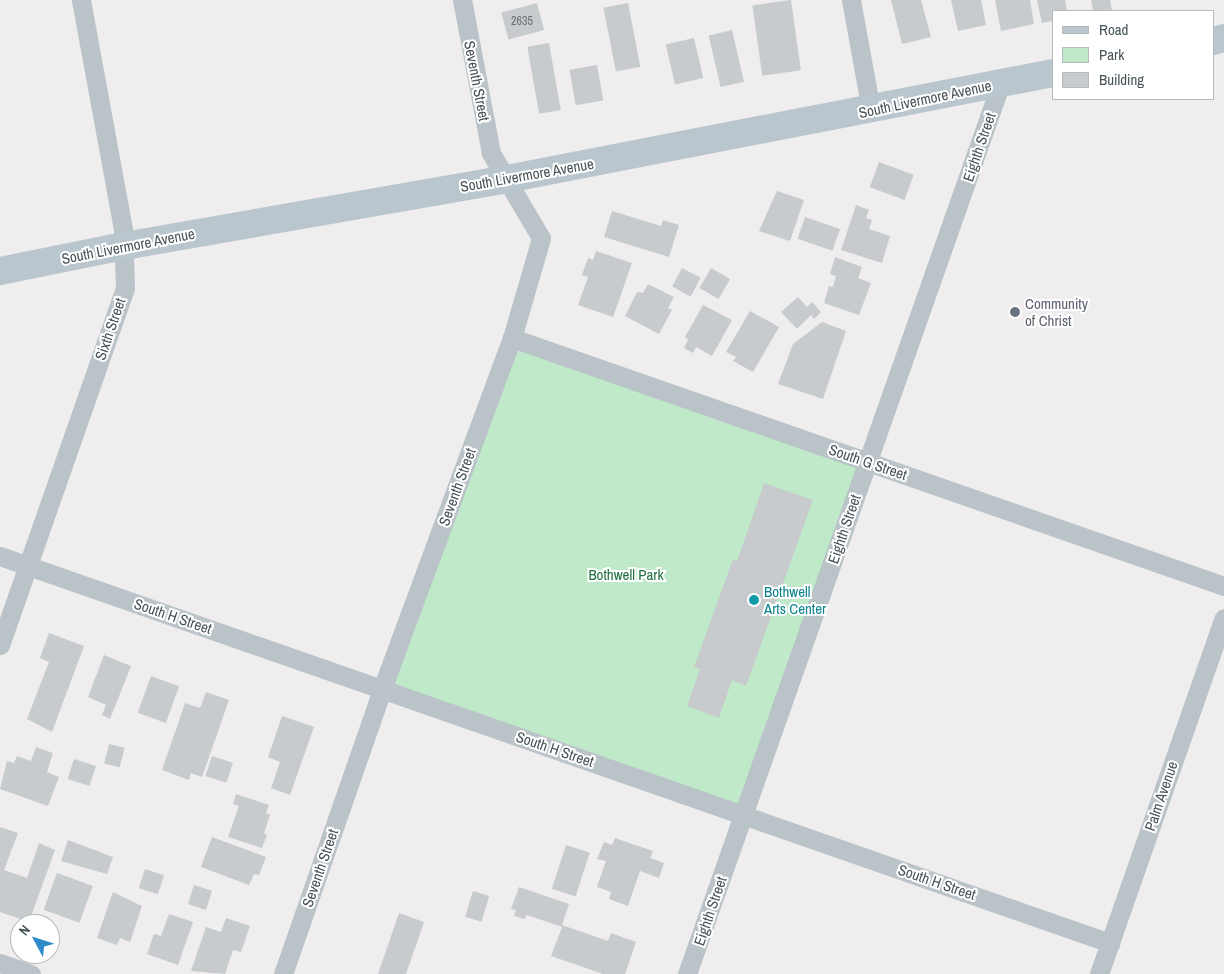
<!DOCTYPE html>
<html>
<head>
<meta charset="utf-8">
<style>
	body { margin:0 }
	#map { position:relative; width:1224px; height:974px; overflow:hidden; background:#efeded; font-family:"Archivo Narrow",sans-serif }
	div>[style] { position:absolute }
	.green>* { inset:0; background:#bfe9c9; transform-origin:0 0 }
	.building>* { inset:0; background:#c7cbce; transform-origin:0 0 }
	.minor>* { height:19px; margin:-9.5px; padding:0 9.5px; transform-origin:9.5px; border-radius:9.5px; background:#bac3c8 }
	.secondary>* { height:28px; margin:-14px; padding:0 14px; transform-origin:14px; border-radius:14px; background:#bac6cd }
	.dots>* { width:14px; height:14px; translate:-50% -50%; box-sizing:border-box; border:2px solid #fff; border-radius:50% }
	span { translate:-50% -50%; white-space:nowrap; text-align:center; line-height:1.15; -webkit-text-stroke:4px #fff; paint-order:stroke }
	.number-label { font-size:12px; color:#677176 }
	.number-label span { -webkit-text-stroke-width:0 }
	.street-label { font-size:15px; color:#475358 }
	.worship-label { font-size:15px; color:#5b616d }
	.left { translate:0 -50%; text-align:left }
	.park-label { font-size:15px; color:#21703c }
	.culture-label { font-size:15px; color:#0d838f }
	.legend { position:absolute; left:1052px; top:10px; width:162px; height:90px; box-sizing:border-box; background:#fff; border:1px solid #b5babc; margin:0; padding:6px 9px; list-style:none; font-size:15px; color:#475358 }
	.legend li { display:flex; align-items:center; gap:10px; height:25px }
	.legend b { width:25px; border:1px solid #b5babc }
	.north { position:absolute; left:10px; top:914px; width:50px; height:50px; box-sizing:border-box; background:#fff; border:1px solid #b5babc; border-radius:50%; rotate:310deg; font-size:14px; font-weight:700; line-height:20px; text-align:center; color:#475358 }
	.north::after { content:''; display:block; margin:auto; width:18px; height:22px; background:#2e8ac8; clip-path:polygon(50% 0,100% 100%,50% 72%,0 100%) }
</style>
</head>
<body>
<div id="map">
	<div class="green">
		<div style="left:512px;top:338px;width:376px;height:374px;rotate:19deg"></div>
	</div>
	<div class="building">
		<div style="left:791px;top:0;width:71px;height:39px;rotate:82deg"></div>
		<div style="clip-path:polygon(891px 0,921px 0,931px 37px,902px 44px)"></div>
		<div style="clip-path:polygon(951px 0,981px 0,986px 25px,958px 31px)"></div>
		<div style="clip-path:polygon(995px 0,1030px 0,1034px 24px,1001px 31px)"></div>
		<div style="clip-path:polygon(1037px 0,1065px 0,1067px 11px,1053px 11px,1053px 21px,1042px 23px)"></div>
		<div style="clip-path:polygon(1091px 0,1110px 0,1112px 11px,1093px 11px)"></div>
		<div style="left:537px;top:3px;width:28px;height:37px;rotate:75deg"></div>
		<div style="left:628px;top:3px;width:65px;height:25px;rotate:79deg"></div>
		<div style="left:732px;top:30px;width:53px;height:24px;rotate:77deg"></div>
		<div style="left:694px;top:38px;width:41px;height:29px;rotate:77deg"></div>
		<div style="left:549px;top:43px;width:68px;height:22px;rotate:80deg"></div>
		<div style="left:597px;top:65px;width:36px;height:28px;rotate:80deg"></div>
		<div style="left:879px;top:162px;width:37px;height:27px;rotate:20deg"></div>
		<div style="clip-path:polygon(777px 191px,804px 200px,790px 241px,759px 231px)"></div>
		<div style="clip-path:polygon(856px 205px,869px 210px,866px 218px,872px 220px,869px 229px,890px 236px,882px 263px,841px 250px)"></div>
		<div style="clip-path:polygon(612px 211px,661px 226px,663px 220px,679px 225px,669px 257px,604px 237px)"></div>
		<div style="left:805px;top:217px;width:37px;height:23px;rotate:19deg"></div>
		<div style="clip-path:polygon(596px 251px,632px 263px,613px 317px,578px 305px,588px 277px,582px 275px,588px 258px,593px 260px)"></div>
		<div style="clip-path:polygon(835px 257px,862px 267px,858px 278px,871px 283px,859px 315px,824px 303px,829px 286px,833px 287px,834px 283px,836px 276px,830px 274px)"></div>
		<div style="left:682px;top:268px;width:21px;height:21px;rotate:28deg"></div>
		<div style="left:711px;top:268px;width:22px;height:23px;rotate:30deg"></div>
		<div style="clip-path:polygon(648px 284px,674px 297px,668px 308px,672px 310px,659px 334px,625px 316px,637px 292px,643px 293px)"></div>
		<div style="clip-path:polygon(798px 297px,807px 307px,812px 302px,821px 312px,814px 319px,811px 315px,797px 329px,781px 312px)"></div>
		<div style="clip-path:polygon(703px 305px,732px 320px,712px 356px,696px 347px,693px 353px,684px 348px,688px 340px,685px 337px)"></div>
		<div style="clip-path:polygon(750px 311px,779px 327px,753px 372px,733px 361px,736px 357px,726px 352px)"></div>
		<div style="clip-path:polygon(822px 322px,846px 331px,823px 399px,778px 384px,793px 344px)"></div>
		<div style="clip-path:polygon(764px 483px,813px 500px,746px 686px,732px 680px,719px 718px,687px 706px,700px 669px,694px 667px,733px 559px,737px 561px)"></div>
		<div style="clip-path:polygon(49px 633px,84px 646px,52px 732px,27px 719px,49px 662px,40px 658px)"></div>
		<div style="clip-path:polygon(104px 655px,131px 666px,110px 719px,102px 715px,106px 705px,88px 697px)"></div>
		<div style="left:151px;top:676px;width:30px;height:39px;rotate:20deg"></div>
		<div style="clip-path:polygon(206px 692px,229px 700px,202px 777px,191px 773px,189px 780px,162px 770px,185px 703px,200px 708px)"></div>
		<div style="clip-path:polygon(282px 716px,314px 727px,290px 795px,271px 788px,280px 762px,268px 757px)"></div>
		<div style="left:109px;top:744px;width:16px;height:20px;rotate:14deg"></div>
		<div style="clip-path:polygon(36px 747px,53px 753px,47px 772px,59px 777px,48px 806px,0 789px,7px 761px,14px 763px,17px 756px,31px 761px)"></div>
		<div style="left:212px;top:756px;width:22px;height:21px;rotate:18deg"></div>
		<div style="left:74px;top:759px;width:23px;height:21px;rotate:18deg"></div>
		<div style="clip-path:polygon(236px 794px,269px 805px,266px 813px,270px 815px,264px 833px,267px 835px,262px 848px,228px 837px,239px 806px,233px 804px)"></div>
		<div style="clip-path:polygon(0 827px,18px 833px,4px 870px,27px 878px,39px 843px,55px 850px,29px 922px,0 912px)"></div>
		<div style="clip-path:polygon(212px 837px,266px 857px,259px 875px,254px 874px,249px 885px,201px 867px)"></div>
		<div style="clip-path:polygon(615px 838px,653px 851px,650px 858px,664px 863px,659px 878px,640px 871px,628px 906px,609px 899px,611px 892px,597px 887px,606px 861px,597px 859px,604px 842px,612px 845px)"></div>
		<div style="clip-path:polygon(68px 840px,113px 857px,107px 874px,61px 861px)"></div>
		<div style="left:566px;top:845px;width:25px;height:46px;rotate:18deg"></div>
		<div style="left:145px;top:869px;width:20px;height:20px;rotate:18deg"></div>
		<div style="left:57px;top:873px;width:38px;height:39px;rotate:20deg"></div>
		<div style="left:194px;top:885px;width:19px;height:20px;rotate:18deg"></div>
		<div style="clip-path:polygon(519px 887px,569px 904px,562px 925px,608px 941px,611px 933px,636px 942px,625px 974px,603px 974px,551px 956px,562px 927px,527px 915px,524px 919px,514px 916px,516px 910px,511px 909px)"></div>
		<div style="left:473px;top:891px;width:17px;height:27px;rotate:17deg"></div>
		<div style="clip-path:polygon(113px 892px,142px 906px,130px 942px,120px 938px,117px 945px,97px 938px)"></div>
		<div style="clip-path:polygon(399px 913px,424px 922px,406px 974px,378px 974px)"></div>
		<div style="clip-path:polygon(169px 914px,193px 922px,178px 965px,147px 954px,154px 934px,161px 936px)"></div>
		<div style="clip-path:polygon(226px 918px,250px 926px,241px 952px,233px 950px,225px 974px,191px 971px,206px 927px,221px 932px)"></div>
	</div>
	<div class="minor">
		<div style="left:851px;top:0;width:112px;rotate:79.7deg"></div>
		<div style="left:512px;top:338px;width:754px;rotate:19.2deg"></div>
		<div style="left:0;top:556px;width:1176px;rotate:19.22deg"></div>
		<div style="left:0;top:645px;width:378px;rotate:-70.7deg"></div>
		<div style="left:125px;top:288px;width:59px;rotate:-91.9deg"></div>
		<div style="left:123px;top:229px;width:233px;rotate:-100.4deg"></div>
		<div style="left:0;top:963px;width:33px;rotate:20deg"></div>
		<div style="left:283px;top:974px;width:302px;rotate:-70.8deg"></div>
		<div style="left:382px;top:689px;width:374px;rotate:-69.7deg"></div>
		<div style="left:512px;top:338px;width:104px;rotate:-73.8deg"></div>
		<div style="left:541px;top:238px;width:99px;rotate:-120.5deg"></div>
		<div style="left:491px;top:153px;width:156px;rotate:-100.7deg"></div>
		<div style="left:687px;top:974px;width:945px;rotate:-70.59deg"></div>
		<div style="left:1099px;top:974px;width:377px;rotate:-70.7deg"></div>
	</div>
	<div class="secondary">
		<div style="left:1213px;top:41px;width:11px;rotate:-15deg"></div>
		<div style="left:0;top:271px;width:126px;rotate:-11.4deg"></div>
		<div style="left:124px;top:246px;width:389px;rotate:-9.9deg"></div>
		<div style="left:507px;top:179px;width:556px;rotate:-10.99deg"></div>
	</div>
	<div class="dots">
		<div style="left:1015px;top:312px;background:#6b7280"></div>
		<div style="left:754px;top:600px;background:#0f9aa8"></div>
	</div>
	<div class="number-label">
		<span style="left:522px;top:22px">2635</span>
	</div>
	<div class="street-label">
		<span style="left:477px;top:81px;rotate:79deg">Seventh Street</span>
		<span style="left:925px;top:99px;rotate:-12deg">South Livermore Avenue</span>
		<span style="left:979px;top:147px;rotate:-71deg">Eighth Street</span>
		<span style="left:527px;top:175px;rotate:-10deg">South Livermore Avenue</span>
		<span style="left:128px;top:246px;rotate:-11deg">South Livermore Avenue</span>
		<span style="left:110px;top:329px;rotate:-71deg">Sixth Street</span>
		<span style="left:868px;top:462px;rotate:19deg">South G Street</span>
		<span style="left:457px;top:487px;rotate:-70deg">Seventh Street</span>
		<span style="left:844px;top:529px;rotate:-71deg">Eighth Street</span>
		<span style="left:173px;top:616px;rotate:19deg">South H Street</span>
		<span style="left:555px;top:749px;rotate:19deg">South H Street</span>
		<span style="left:1161px;top:796px;rotate:-71deg">Palm Avenue</span>
		<span style="left:320px;top:868px;rotate:-71deg">Seventh Street</span>
		<span style="left:937px;top:882px;rotate:19deg">South H Street</span>
		<span style="left:710px;top:911px;rotate:-71deg">Eighth Street</span>
	</div>
	<div class="worship-label">
		<span class="left" style="left:1025px;top:312px">Community<br>of Christ</span>
	</div>
	<div class="park-label">
		<span style="left:626px;top:575px">Bothwell Park</span>
	</div>
	<div class="culture-label">
		<span class="left" style="left:764px;top:600px">Bothwell<br>Arts Center</span>
	</div>
	<ul class="legend">
	<li><b style="height:6px;background:#bac6cd"></b>Road</li>
	<li><b style="height:14px;background:#bfe9c9"></b>Park</li>
	<li><b style="height:14px;background:#c7cbce"></b>Building</li>
	</ul>
	<div class="north">N</div>
</div>
</body>
</html>
